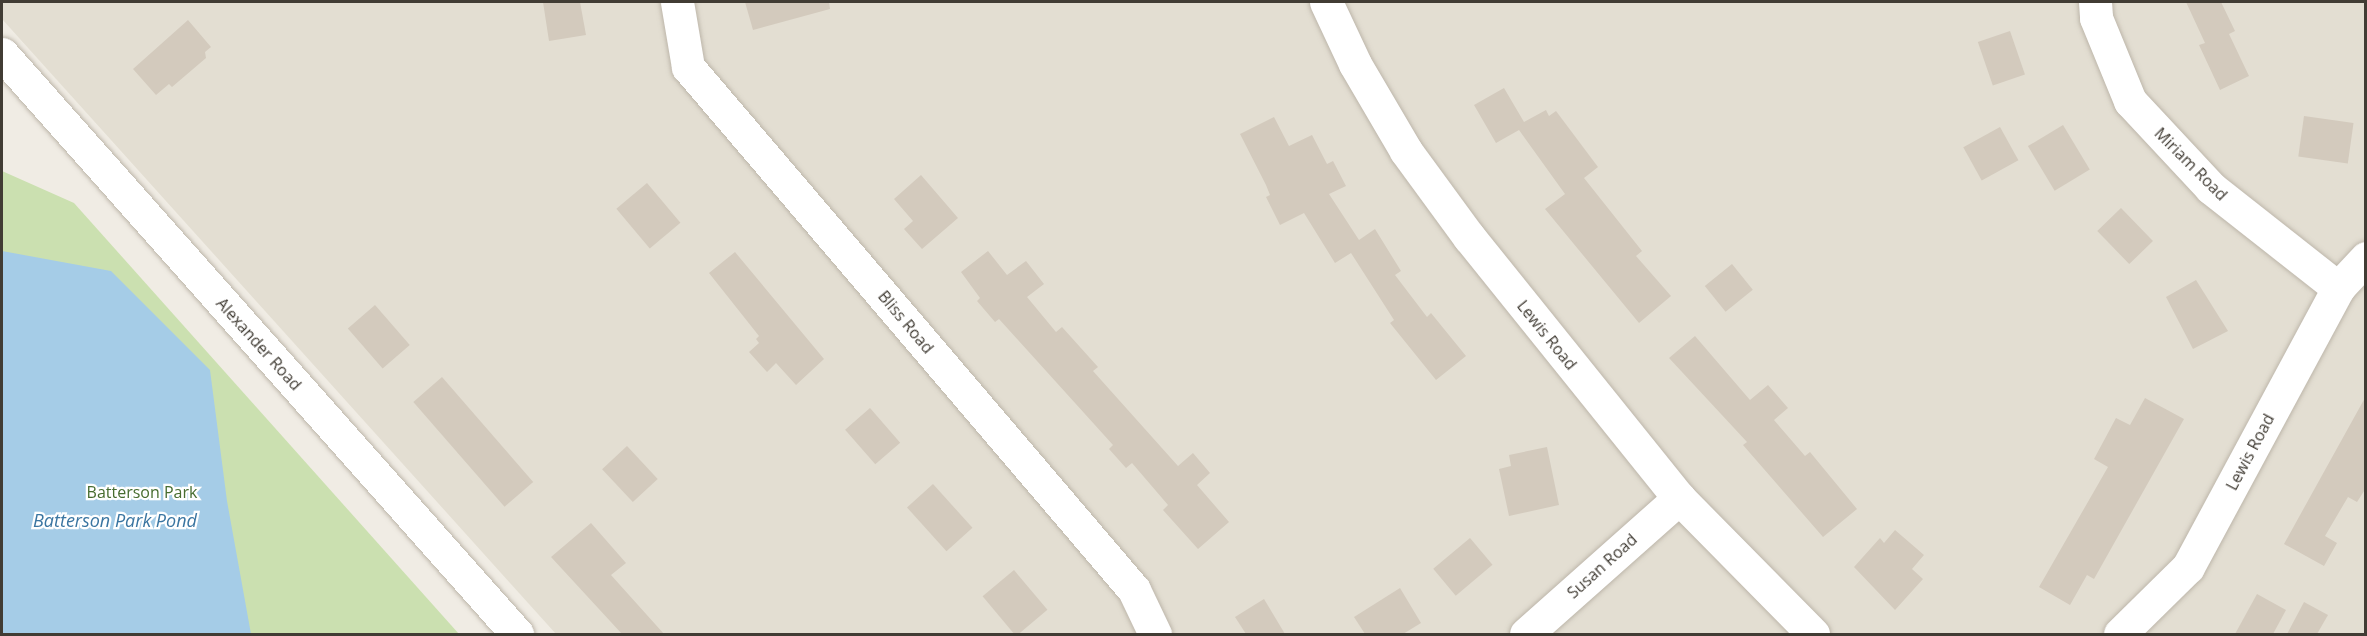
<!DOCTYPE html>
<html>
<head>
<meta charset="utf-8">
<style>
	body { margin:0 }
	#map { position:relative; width:2367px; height:636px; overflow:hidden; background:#f0ece4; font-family:"Open Sans",sans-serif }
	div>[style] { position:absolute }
	.residential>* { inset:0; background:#e3ded2 }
	.green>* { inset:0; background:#cbe0b0 }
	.water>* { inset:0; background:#a5cce7 }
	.building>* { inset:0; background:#d3cabd; transform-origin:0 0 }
	.roads { filter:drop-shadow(0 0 2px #bdb6aa) drop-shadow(0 0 2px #bdb6aa) }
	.minor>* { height:33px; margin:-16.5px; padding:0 16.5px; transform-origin:16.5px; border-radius:16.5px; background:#fff }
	span { translate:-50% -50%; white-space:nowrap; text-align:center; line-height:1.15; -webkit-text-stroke:4.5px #fff; paint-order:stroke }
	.street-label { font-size:16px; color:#413c34 }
	.park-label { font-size:16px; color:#466c2f }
	.water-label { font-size:18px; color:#3a75a1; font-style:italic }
	.frame { position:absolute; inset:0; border:3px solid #413c34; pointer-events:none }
</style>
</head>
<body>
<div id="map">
	<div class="residential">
		<div style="clip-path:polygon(2px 2px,2365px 2px,2365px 634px,556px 634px,2px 19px)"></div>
	</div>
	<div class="green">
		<div style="clip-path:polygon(2px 171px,74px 203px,459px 634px,2px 634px)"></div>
	</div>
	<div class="water">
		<div style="clip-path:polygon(2px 251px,111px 271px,210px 370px,227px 501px,251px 634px,2px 634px)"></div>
	</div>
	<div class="building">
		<div style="clip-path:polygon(543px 2px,580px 2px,586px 35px,549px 41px)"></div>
		<div style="clip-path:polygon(745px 2px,829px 2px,830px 9px,753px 30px)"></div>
		<div style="clip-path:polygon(2186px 2px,2221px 2px,2235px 31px,2229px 34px,2249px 76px,2220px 90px,2199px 45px,2205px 43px)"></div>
		<div style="clip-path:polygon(188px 20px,211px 47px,205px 52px,206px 58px,172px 87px,169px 84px,156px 95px,133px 69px)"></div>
		<div style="left:2010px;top:31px;width:46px;height:34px;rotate:71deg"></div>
		<div style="clip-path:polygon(1504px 88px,1524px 122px,1546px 110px,1549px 116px,1556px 111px,1598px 167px,1584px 178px,1642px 251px,1636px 256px,1671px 296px,1639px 323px,1545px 209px,1565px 194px,1519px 130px,1496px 143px,1474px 105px)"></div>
		<div style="left:2304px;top:116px;width:50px;height:41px;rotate:8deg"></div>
		<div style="clip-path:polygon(1274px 117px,1289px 146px,1312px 135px,1327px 164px,1333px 161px,1346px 186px,1329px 194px,1359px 240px,1375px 229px,1401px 271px,1395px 275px,1427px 317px,1431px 313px,1466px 356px,1436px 380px,1390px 323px,1394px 320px,1351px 253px,1335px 263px,1304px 213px,1280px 225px,1266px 197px,1270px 195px,1266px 185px,1240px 134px)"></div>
		<div style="left:2063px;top:125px;width:52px;height:41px;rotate:59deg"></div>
		<div style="left:2000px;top:127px;width:38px;height:42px;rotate:61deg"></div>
		<div style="clip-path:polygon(921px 175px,958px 218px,922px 249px,904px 229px,913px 221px,894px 199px)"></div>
		<div style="left:647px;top:183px;width:52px;height:40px;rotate:50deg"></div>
		<div style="left:2121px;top:208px;width:46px;height:33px;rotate:46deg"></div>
		<div style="clip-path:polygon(988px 251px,1007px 275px,1026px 261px,1044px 284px,1027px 297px,1056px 332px,1062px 327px,1098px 367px,1093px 371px,1178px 466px,1193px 453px,1210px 473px,1197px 485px,1229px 522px,1198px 549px,1163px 510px,1168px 505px,1132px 463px,1126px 468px,1109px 449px,1113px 445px,999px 319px,995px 322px,977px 301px,980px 298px,961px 272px)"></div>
		<div style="clip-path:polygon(735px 252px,824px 359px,796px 385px,776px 363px,767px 372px,749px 352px,759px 343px,756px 339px,759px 336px,709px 273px)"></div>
		<div style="left:1732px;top:264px;width:33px;height:35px;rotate:51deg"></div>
		<div style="clip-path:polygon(2196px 280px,2228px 331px,2193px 349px,2166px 297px)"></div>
		<div style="left:375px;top:305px;width:53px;height:36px;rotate:49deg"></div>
		<div style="clip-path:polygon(1695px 336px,1750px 400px,1768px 385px,1788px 408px,1774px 420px,1805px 456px,1810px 452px,1857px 509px,1823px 537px,1743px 445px,1747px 442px,1669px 358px)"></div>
		<div style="left:442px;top:377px;width:139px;height:38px;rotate:49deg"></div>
		<div style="clip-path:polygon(2366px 396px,2366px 488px,2357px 502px,2348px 497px,2325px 536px,2337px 543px,2324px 566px,2284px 544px)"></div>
		<div style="clip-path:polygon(2145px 398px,2184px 419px,2094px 579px,2087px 575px,2070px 605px,2039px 587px,2108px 467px,2094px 459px,2116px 418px,2130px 425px)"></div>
		<div style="left:870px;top:408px;width:46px;height:33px;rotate:49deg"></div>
		<div style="left:627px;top:446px;width:45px;height:34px;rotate:47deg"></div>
		<div style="clip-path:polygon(1547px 447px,1559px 505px,1509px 516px,1499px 469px,1511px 466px,1509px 455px)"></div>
		<div style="left:933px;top:484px;width:59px;height:35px;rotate:48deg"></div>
		<div style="clip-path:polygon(591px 523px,626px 563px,611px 575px,664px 634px,622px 634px,551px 557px)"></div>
		<div style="clip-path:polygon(1895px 530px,1924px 555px,1912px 569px,1923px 579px,1895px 610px,1854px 567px,1880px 538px,1884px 543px)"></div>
		<div style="left:1470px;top:538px;width:35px;height:48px;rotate:50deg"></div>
		<div style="left:1014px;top:570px;width:52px;height:41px;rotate:50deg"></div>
		<div style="clip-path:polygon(1400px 588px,1421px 623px,1403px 634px,1365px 634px,1354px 617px)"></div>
		<div style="clip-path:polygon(2257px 594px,2286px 610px,2273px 634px,2235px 634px)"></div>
		<div style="clip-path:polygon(1264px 599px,1285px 634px,1246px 634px,1235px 617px)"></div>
		<div style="clip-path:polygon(2304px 602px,2328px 615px,2317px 634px,2287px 634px)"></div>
	</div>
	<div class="roads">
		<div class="minor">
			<div style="left:677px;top:2px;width:66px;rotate:80.4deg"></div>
			<div style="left:688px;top:67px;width:687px;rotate:49.54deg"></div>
			<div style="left:1134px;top:590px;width:49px;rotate:64.5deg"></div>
			<div style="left:1326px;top:2px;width:68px;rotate:64.9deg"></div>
			<div style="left:1355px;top:64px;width:101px;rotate:59.6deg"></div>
			<div style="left:1406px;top:151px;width:107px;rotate:53.8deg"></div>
			<div style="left:1469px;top:237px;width:335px;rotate:51.2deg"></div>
			<div style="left:1679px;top:498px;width:191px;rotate:45.4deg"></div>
			<div style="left:2095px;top:2px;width:16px;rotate:86deg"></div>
			<div style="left:2096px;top:18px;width:90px;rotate:67.7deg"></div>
			<div style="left:2130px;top:101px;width:119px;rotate:47deg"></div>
			<div style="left:2211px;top:188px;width:162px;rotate:38.2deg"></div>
			<div style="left:2px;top:54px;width:776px;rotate:48.4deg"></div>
			<div style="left:1526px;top:634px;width:205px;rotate:-41.6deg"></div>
			<div style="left:2120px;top:634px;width:95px;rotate:-44.6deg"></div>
			<div style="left:2188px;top:567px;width:317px;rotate:-61.7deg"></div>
			<div style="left:2338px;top:288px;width:41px;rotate:-47deg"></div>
		</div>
	</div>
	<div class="street-label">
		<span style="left:2191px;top:164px;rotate:45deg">Miriam Road</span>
		<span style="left:906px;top:322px;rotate:50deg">Bliss Road</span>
		<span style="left:1547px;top:335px;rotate:51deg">Lewis Road</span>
		<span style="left:259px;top:344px;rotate:48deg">Alexander Road</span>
		<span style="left:2250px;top:452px;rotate:-62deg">Lewis Road</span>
		<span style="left:1602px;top:566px;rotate:-42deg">Susan Road</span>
	</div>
	<div class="park-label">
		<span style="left:142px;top:492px">Batterson Park</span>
	</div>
	<div class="water-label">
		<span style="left:115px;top:520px">Batterson Park Pond</span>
	</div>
	<div class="frame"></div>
</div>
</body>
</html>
